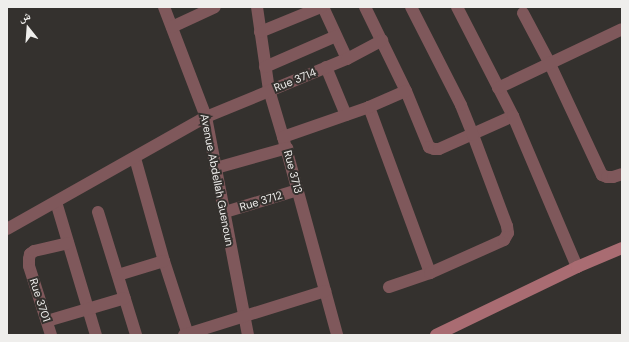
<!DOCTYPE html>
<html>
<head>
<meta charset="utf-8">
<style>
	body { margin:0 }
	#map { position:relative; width:629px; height:342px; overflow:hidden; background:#34312e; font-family:"DM Sans","Noto Naskh Arabic",sans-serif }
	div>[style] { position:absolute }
	.street>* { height:12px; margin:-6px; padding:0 6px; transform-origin:6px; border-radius:6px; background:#7f585b }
	.secondary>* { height:12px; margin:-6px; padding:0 6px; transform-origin:6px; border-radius:6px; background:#a96c72 }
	span { translate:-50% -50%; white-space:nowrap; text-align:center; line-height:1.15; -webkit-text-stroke:4px #34312e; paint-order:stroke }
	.street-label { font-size:11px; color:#efeeec }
	.frame { position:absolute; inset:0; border:8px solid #efeeec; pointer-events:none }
	.north { position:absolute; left:8px; top:8px; width:40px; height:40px; -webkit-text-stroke:3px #34312e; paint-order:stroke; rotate:343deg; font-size:11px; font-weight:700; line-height:16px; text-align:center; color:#efeeec }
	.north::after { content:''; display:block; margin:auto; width:14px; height:18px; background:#efeeec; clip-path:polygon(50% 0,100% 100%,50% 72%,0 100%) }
</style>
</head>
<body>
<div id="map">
	<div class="street">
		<div style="left:164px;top:7px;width:118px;rotate:69.1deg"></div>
		<div style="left:206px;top:117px;width:222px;rotate:79.1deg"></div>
		<div style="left:257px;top:7px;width:84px;rotate:81.8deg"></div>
		<div style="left:269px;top:90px;width:49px;rotate:73.4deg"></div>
		<div style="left:283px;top:137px;width:205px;rotate:74.7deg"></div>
		<div style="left:323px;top:7px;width:57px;rotate:65.2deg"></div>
		<div style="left:365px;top:7px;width:93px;rotate:64deg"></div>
		<div style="left:406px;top:91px;width:61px;rotate:67.7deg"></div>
		<div style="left:429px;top:147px;width:5px;rotate:22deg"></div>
		<div style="left:434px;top:149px;width:5px"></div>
		<div style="left:439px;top:149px;width:81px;rotate:-24deg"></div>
		<div style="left:457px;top:7px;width:123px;rotate:62.8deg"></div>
		<div style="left:513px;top:116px;width:164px;rotate:67deg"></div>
		<div style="left:523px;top:13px;width:55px;rotate:62deg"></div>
		<div style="left:549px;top:62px;width:125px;rotate:64.9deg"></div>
		<div style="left:602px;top:175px;width:5px;rotate:22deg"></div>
		<div style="left:607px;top:177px;width:6px"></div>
		<div style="left:613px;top:177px;width:9px;rotate:-18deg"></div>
		<div style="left:172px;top:27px;width:47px;rotate:-24.9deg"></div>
		<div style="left:260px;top:32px;width:66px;rotate:-22.3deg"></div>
		<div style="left:265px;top:67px;width:77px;rotate:-23.6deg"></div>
		<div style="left:326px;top:67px;width:52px;rotate:67.4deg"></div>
		<div style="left:498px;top:88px;width:137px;rotate:-25.4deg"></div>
		<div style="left:369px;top:107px;width:177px;rotate:69.8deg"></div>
		<div style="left:283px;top:137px;width:91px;rotate:-19.2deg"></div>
		<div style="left:369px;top:107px;width:40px;rotate:-23.4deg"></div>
		<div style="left:135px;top:158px;width:107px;rotate:74.3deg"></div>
		<div style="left:164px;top:261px;width:78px;rotate:72deg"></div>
		<div style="left:216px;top:168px;width:74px;rotate:-15.7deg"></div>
		<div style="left:56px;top:202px;width:139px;rotate:73.3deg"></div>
		<div style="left:98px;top:212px;width:129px;rotate:72.8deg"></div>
		<div style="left:225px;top:212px;width:76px;rotate:-16.8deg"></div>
		<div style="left:7px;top:229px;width:228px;rotate:-29.4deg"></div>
		<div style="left:206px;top:117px;width:152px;rotate:-22.4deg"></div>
		<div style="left:347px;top:59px;width:40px;rotate:-28deg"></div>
		<div style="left:118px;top:275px;width:48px;rotate:-16.9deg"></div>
		<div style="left:389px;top:287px;width:43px;rotate:-18.9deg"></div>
		<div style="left:430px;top:273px;width:81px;rotate:-24deg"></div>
		<div style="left:504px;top:240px;width:8px;rotate:-60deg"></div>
		<div style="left:508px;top:233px;width:7px;rotate:-98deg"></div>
		<div style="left:507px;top:226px;width:97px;rotate:-110.5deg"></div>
		<div style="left:473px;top:135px;width:32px;rotate:-112deg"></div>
		<div style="left:461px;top:105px;width:110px;rotate:-117deg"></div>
		<div style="left:47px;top:321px;width:81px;rotate:-16.4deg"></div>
		<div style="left:51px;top:335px;width:72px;rotate:-107.7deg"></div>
		<div style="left:29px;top:266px;width:7px;rotate:-90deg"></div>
		<div style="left:29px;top:259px;width:5px;rotate:-79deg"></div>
		<div style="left:30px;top:254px;width:5px;rotate:-37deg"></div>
		<div style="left:34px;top:251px;width:35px;rotate:-13deg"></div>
		<div style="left:184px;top:335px;width:148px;rotate:-17.3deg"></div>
	</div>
	<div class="secondary">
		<div style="left:436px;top:335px;width:157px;rotate:-25.7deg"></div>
		<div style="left:577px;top:267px;width:49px;rotate:-22.9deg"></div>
	</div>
	<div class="street-label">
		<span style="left:295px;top:80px;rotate:-22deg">Rue 3714</span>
		<span style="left:293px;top:172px;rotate:75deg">Rue 3713</span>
		<span style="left:217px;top:180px;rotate:79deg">Avenue Abdellah Guenoun</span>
		<span style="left:261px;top:201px;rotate:-17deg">Rue 3712</span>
		<span style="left:40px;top:300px;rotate:72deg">Rue 3701</span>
	</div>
	<div class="frame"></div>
	<div class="north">ش</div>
</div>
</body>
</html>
